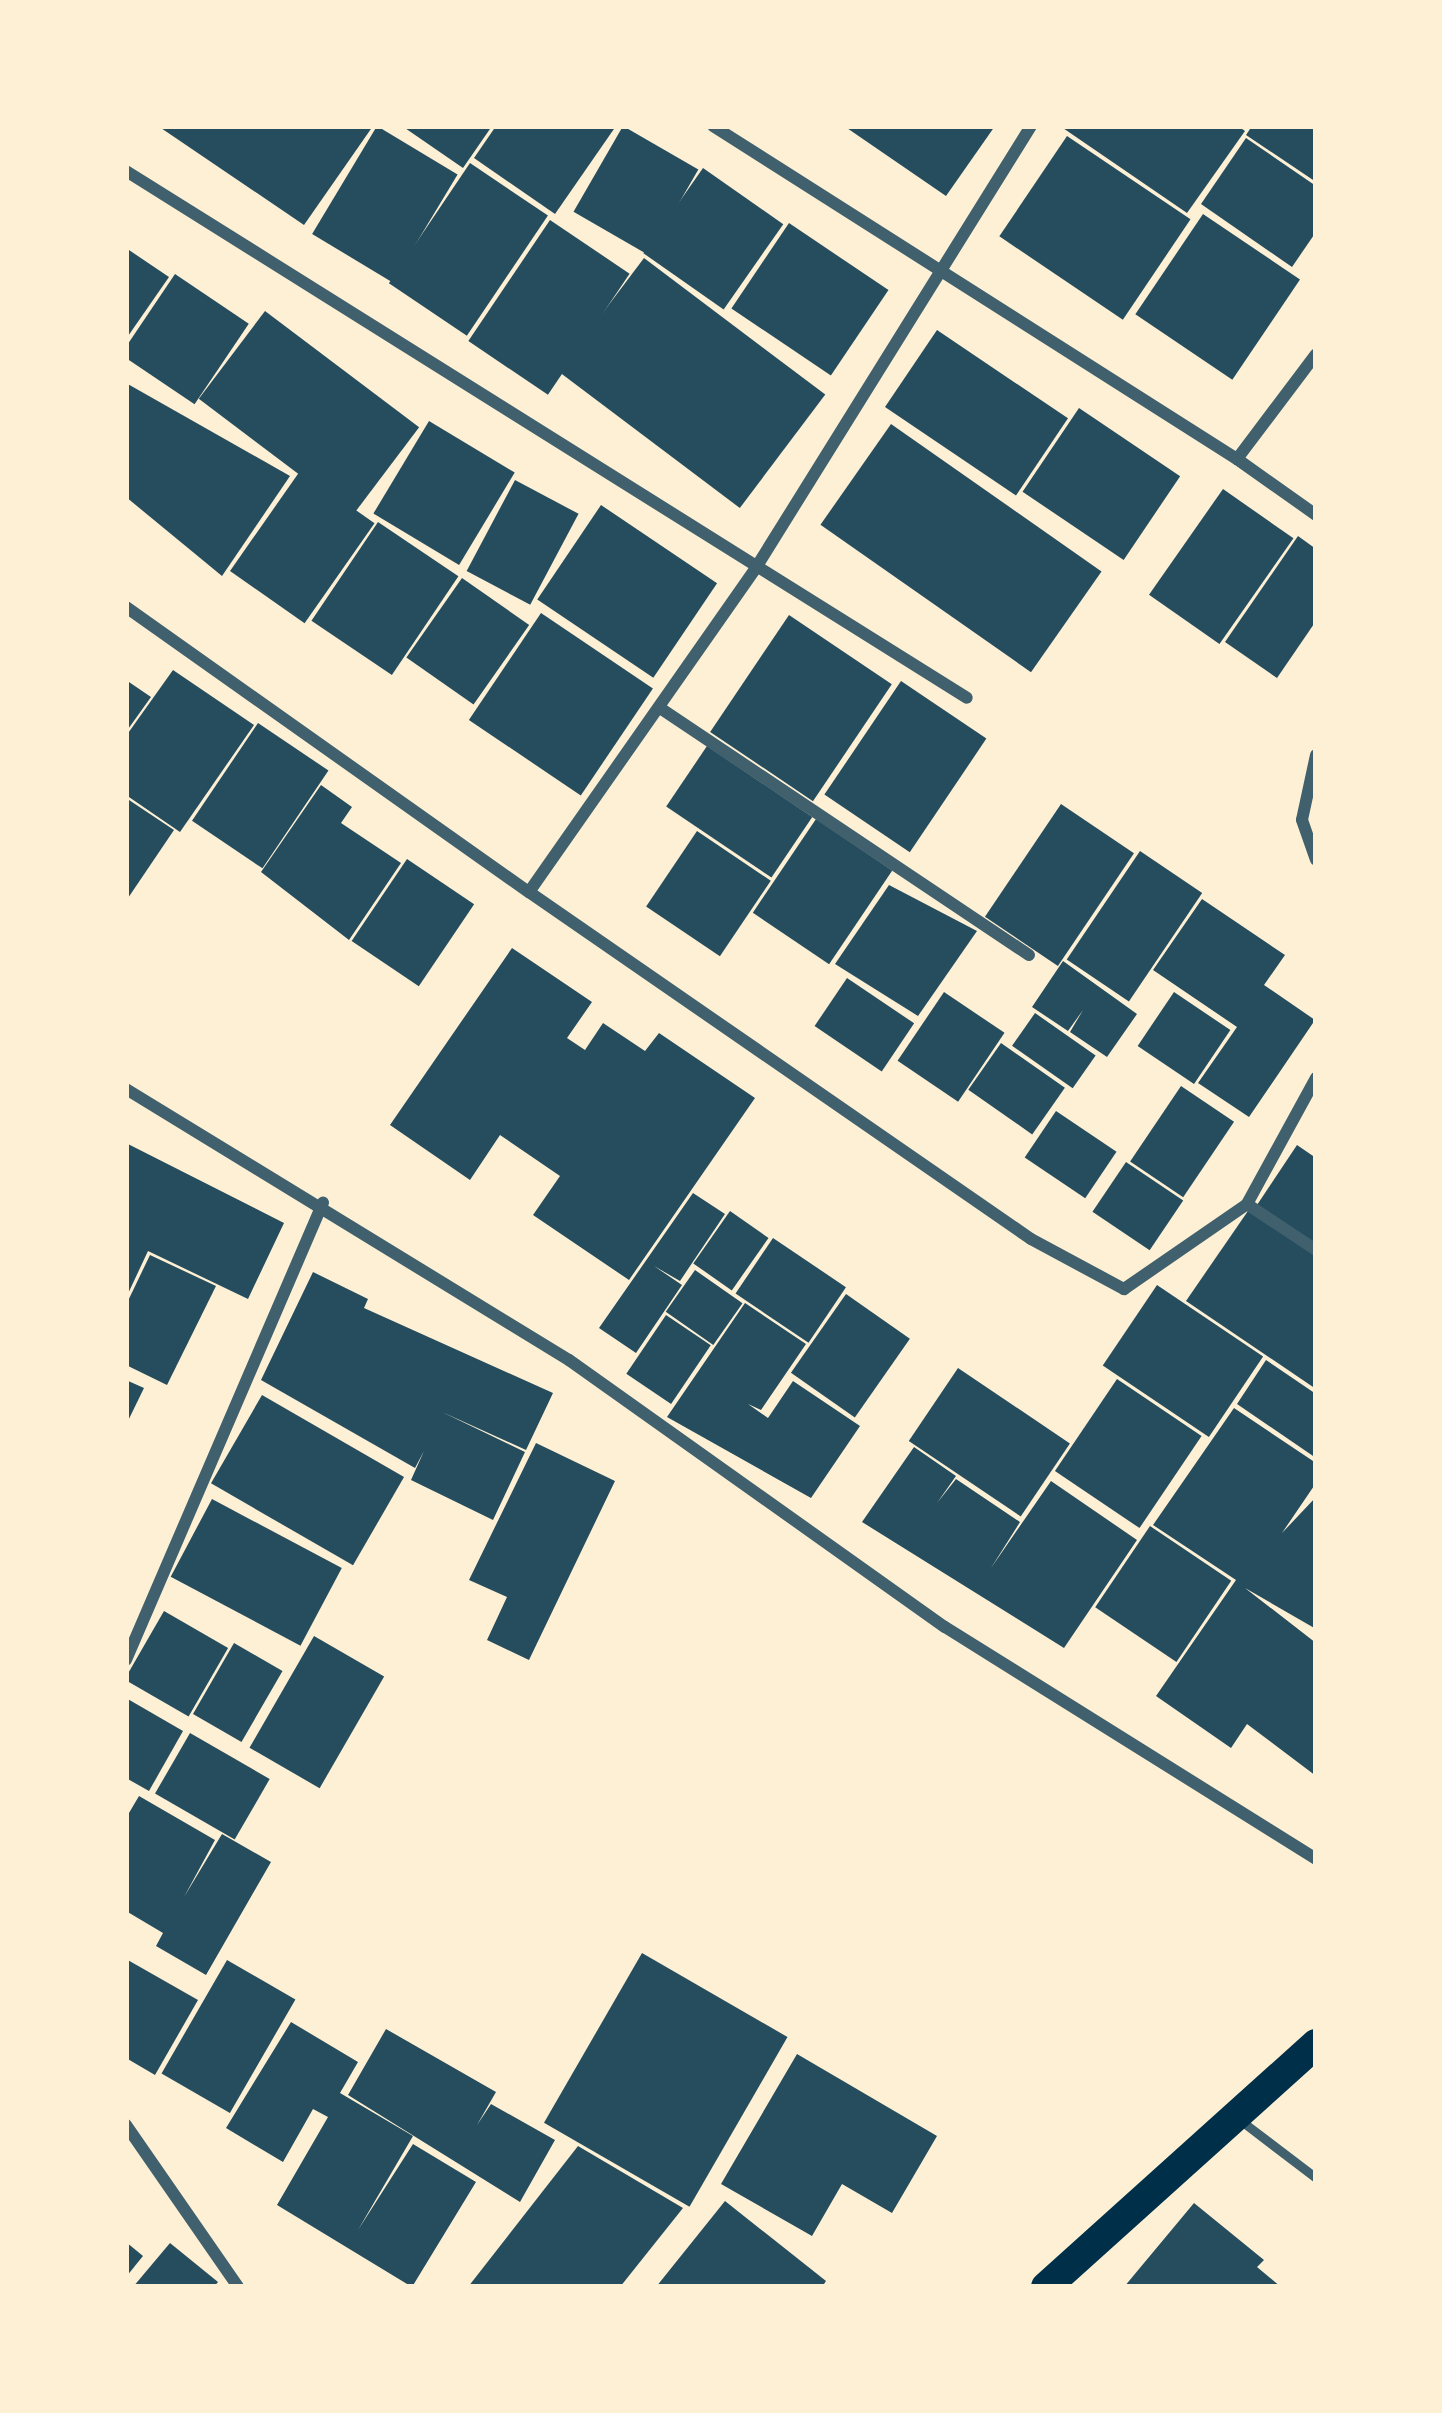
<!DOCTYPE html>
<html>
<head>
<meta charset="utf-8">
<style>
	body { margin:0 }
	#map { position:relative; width:1442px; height:2413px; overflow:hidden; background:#fdf0d5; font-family:"Roboto Condensed",sans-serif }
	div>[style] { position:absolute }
	.building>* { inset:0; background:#264d5e; transform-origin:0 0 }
	.service>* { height:9px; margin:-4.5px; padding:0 4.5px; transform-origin:4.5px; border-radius:4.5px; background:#3f606c }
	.minor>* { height:12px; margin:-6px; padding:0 6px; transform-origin:6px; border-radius:6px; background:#3f606c }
	.primary>* { height:30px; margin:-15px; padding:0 15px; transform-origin:15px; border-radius:15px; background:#003049 }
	span { translate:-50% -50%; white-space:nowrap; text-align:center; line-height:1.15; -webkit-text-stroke:12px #fdf0d5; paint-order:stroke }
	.frame { position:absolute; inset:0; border:129px solid #fdf0d5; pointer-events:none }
</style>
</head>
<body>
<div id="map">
	<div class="building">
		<div style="clip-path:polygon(158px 126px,373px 126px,304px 225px)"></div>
		<div style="left:377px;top:126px;width:94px;height:126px;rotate:31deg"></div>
		<div style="clip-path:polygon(402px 126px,492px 126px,463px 168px)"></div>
		<div style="clip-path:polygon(496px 126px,616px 126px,555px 214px,474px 158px)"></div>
		<div style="left:623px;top:126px;width:87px;height:99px;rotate:30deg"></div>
		<div style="clip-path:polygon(844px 126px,995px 126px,946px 196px)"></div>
		<div style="clip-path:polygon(1060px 126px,1238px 126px,1245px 131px,1187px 213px)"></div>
		<div style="clip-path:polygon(1252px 126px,1316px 126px,1316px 182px,1246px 135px)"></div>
		<div style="left:1067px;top:136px;width:149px;height:121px;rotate:34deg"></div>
		<div style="clip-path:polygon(1246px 138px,1316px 186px,1316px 232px,1292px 267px,1201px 204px)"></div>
		<div style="left:470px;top:163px;width:94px;height:145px;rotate:34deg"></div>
		<div style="left:703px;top:168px;width:98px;height:104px;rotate:35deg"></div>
		<div style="left:1203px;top:214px;width:117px;height:121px;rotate:34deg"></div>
		<div style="left:550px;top:220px;width:96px;height:146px;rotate:34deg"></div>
		<div style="left:789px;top:223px;width:120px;height:103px;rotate:34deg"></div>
		<div style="clip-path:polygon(126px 248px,169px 277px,126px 339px)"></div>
		<div style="left:644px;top:258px;width:227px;height:142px;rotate:37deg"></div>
		<div style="left:175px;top:274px;width:89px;height:97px;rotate:34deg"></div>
		<div style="left:265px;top:311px;width:193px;height:110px;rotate:37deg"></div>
		<div style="left:937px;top:330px;width:158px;height:93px;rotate:34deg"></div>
		<div style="clip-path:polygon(126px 383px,290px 476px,222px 576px,126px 497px)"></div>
		<div style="left:1079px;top:408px;width:122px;height:101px;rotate:34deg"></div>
		<div style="left:429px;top:421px;width:100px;height:108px;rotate:31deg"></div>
		<div style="left:891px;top:424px;width:257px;height:123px;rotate:35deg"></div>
		<div style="left:300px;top:471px;width:91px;height:122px;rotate:35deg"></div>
		<div style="left:515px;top:480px;width:72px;height:103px;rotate:28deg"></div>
		<div style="left:1223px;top:489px;width:86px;height:129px;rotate:35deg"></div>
		<div style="left:601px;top:505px;width:140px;height:114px;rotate:34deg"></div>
		<div style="left:378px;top:522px;width:97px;height:119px;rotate:34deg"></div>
		<div style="clip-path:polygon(1298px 536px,1316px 549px,1316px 621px,1277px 678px,1225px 642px)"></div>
		<div style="left:462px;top:578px;width:82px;height:97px;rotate:35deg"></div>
		<div style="left:541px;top:613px;width:135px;height:129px;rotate:34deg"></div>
		<div style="left:789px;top:615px;width:124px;height:141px;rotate:34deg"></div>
		<div style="clip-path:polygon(173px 670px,254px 725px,180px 832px,126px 795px,126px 736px)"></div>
		<div style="clip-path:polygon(126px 680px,151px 697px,126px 732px)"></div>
		<div style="left:901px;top:681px;width:103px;height:137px;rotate:34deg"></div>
		<div style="left:258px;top:723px;width:85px;height:118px;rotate:34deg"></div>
		<div style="left:707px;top:746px;width:127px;height:73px;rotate:34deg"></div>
		<div style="clip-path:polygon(321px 785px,352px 807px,341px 823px,401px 863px,349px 940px,261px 872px)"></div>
		<div style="clip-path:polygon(126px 798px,174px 830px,126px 901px)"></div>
		<div style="left:1061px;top:804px;width:88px;height:136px;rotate:34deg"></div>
		<div style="left:816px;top:819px;width:92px;height:113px;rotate:34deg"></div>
		<div style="left:697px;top:831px;width:89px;height:91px;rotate:34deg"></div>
		<div style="left:1140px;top:851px;width:75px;height:131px;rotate:34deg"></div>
		<div style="left:407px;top:859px;width:81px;height:99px;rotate:34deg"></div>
		<div style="clip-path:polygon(889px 885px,977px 931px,918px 1016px,835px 964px)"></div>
		<div style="clip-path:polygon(1202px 899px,1285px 955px,1264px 985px,1315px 1020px,1249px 1117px,1198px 1083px,1237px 1027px,1153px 970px)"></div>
		<div style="clip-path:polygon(512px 948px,592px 1002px,567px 1038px,585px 1050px,603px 1023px,645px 1051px,659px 1033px,755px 1098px,629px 1280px,533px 1215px,560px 1176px,500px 1135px,470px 1180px,390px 1125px)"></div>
		<div style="clip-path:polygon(1063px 961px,1137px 1014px,1107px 1057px,1070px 1032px,1083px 1010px,1068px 1031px,1032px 1007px)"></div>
		<div style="left:847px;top:978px;width:81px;height:58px;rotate:34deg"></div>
		<div style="left:944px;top:992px;width:73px;height:83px;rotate:34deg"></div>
		<div style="left:1174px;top:992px;width:68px;height:65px;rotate:34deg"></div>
		<div style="left:1035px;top:1013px;width:74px;height:40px;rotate:35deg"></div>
		<div style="left:1001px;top:1043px;width:78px;height:57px;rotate:35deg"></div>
		<div style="left:1181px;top:1086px;width:64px;height:91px;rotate:34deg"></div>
		<div style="left:1056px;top:1111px;width:73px;height:56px;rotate:34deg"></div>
		<div style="clip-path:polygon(126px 1143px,284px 1223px,248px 1299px,148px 1251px,126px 1298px)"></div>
		<div style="clip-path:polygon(1297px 1145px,1316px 1158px,1316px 1245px,1257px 1205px)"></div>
		<div style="left:1126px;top:1162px;width:69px;height:60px;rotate:34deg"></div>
		<div style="clip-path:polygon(693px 1193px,725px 1214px,680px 1281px,654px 1266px,682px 1285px,636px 1353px,599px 1328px)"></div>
		<div style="clip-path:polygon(1250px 1208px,1316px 1253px,1316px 1389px,1186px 1301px)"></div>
		<div style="left:730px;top:1211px;width:47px;height:64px;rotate:35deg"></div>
		<div style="left:773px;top:1238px;width:88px;height:67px;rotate:34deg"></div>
		<div style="clip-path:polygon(150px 1255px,216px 1286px,167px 1385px,126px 1365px,126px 1305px)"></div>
		<div style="left:695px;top:1270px;width:58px;height:51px;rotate:35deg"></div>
		<div style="clip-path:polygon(313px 1272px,368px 1299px,364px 1308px,553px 1393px,526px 1450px,442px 1412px,525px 1452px,493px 1520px,411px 1480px,424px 1451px,415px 1468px,261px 1380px)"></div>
		<div style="left:1157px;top:1285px;width:128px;height:97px;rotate:34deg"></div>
		<div style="left:846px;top:1294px;width:78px;height:96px;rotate:35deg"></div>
		<div style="clip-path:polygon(745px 1303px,806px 1344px,761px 1410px,748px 1404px,768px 1418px,793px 1381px,860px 1426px,811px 1498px,667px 1417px)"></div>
		<div style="left:666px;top:1315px;width:54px;height:71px;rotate:34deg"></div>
		<div style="clip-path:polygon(1266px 1360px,1316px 1394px,1316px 1458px,1237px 1404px)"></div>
		<div style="left:958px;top:1368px;width:135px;height:88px;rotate:34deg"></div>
		<div style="left:1117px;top:1379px;width:102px;height:111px;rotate:34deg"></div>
		<div style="clip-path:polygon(126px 1380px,144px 1388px,126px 1425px)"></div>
		<div style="left:262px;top:1395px;width:164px;height:102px;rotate:30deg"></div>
		<div style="clip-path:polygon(1234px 1408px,1316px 1463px,1316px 1483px,1282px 1533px,1316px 1497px,1316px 1629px,1245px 1588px,1316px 1643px,1316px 1776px,1247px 1724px,1231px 1748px,1156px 1696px,1236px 1580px,1153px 1525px)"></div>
		<div style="clip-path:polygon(536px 1443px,615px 1481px,529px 1660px,487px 1640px,507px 1597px,469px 1580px)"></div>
		<div style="clip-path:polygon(914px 1447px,956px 1476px,937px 1503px,956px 1479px,1020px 1522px,991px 1568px,1051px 1481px,1137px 1540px,1064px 1648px,862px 1522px)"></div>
		<div style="left:212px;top:1499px;width:147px;height:88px;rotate:28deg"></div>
		<div style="left:1150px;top:1526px;width:98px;height:98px;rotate:34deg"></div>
		<div style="left:164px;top:1611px;width:74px;height:79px;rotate:30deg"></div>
		<div style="left:314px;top:1636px;width:81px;height:129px;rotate:30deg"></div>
		<div style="left:234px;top:1643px;width:56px;height:82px;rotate:30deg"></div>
		<div style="clip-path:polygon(126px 1698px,183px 1731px,149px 1791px,126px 1778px)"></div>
		<div style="left:190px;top:1733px;width:92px;height:70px;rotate:30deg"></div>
		<div style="clip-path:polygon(139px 1796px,215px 1840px,184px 1897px,222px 1834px,271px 1862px,206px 1975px,156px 1946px,163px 1933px,126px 1911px,126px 1818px)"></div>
		<div style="left:642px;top:1953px;width:168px;height:196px;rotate:30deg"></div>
		<div style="clip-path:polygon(126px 1959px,198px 2000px,155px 2075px,126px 2058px)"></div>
		<div style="left:227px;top:1960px;width:79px;height:131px;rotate:30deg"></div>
		<div style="clip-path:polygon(291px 2022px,358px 2062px,340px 2093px,413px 2136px,358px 2230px,413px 2144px,476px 2182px,412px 2287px,277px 2205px,328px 2117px,313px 2109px,283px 2162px,226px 2128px)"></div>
		<div style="clip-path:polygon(386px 2029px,496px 2092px,477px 2125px,491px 2104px,555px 2140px,520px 2202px,348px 2095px)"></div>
		<div style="clip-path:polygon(797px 2054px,937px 2136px,892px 2213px,842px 2184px,812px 2236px,721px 2184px)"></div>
		<div style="clip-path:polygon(578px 2146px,683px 2208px,620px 2287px,468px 2287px)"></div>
		<div style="clip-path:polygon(725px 2201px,826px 2281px,822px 2287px,656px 2287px)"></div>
		<div style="clip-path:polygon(1194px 2203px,1264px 2260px,1257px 2267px,1281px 2287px,1124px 2287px)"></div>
		<div style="clip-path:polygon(126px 2242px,143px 2256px,126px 2277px)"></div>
		<div style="clip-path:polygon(170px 2243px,218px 2282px,214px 2287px,133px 2287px)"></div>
	</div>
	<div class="service">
		<div style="left:1240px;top:2120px;width:96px;rotate:37.3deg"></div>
	</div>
	<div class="minor">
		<div style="left:713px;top:126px;width:621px;rotate:32.44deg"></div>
		<div style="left:1237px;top:459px;width:131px;rotate:-53deg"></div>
		<div style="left:126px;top:171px;width:992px;rotate:32.07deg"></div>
		<div style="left:1237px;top:459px;width:97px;rotate:35.3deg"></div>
		<div style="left:126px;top:607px;width:494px;rotate:35.3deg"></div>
		<div style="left:529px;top:892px;width:398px;rotate:-55deg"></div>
		<div style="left:757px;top:566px;width:518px;rotate:-58.09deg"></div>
		<div style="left:660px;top:708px;width:444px;rotate:33.8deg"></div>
		<div style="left:1316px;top:755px;width:66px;rotate:102.2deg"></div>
		<div style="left:1302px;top:820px;width:42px;rotate:70.7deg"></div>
		<div style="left:529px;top:892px;width:610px;rotate:34.65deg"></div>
		<div style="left:1031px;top:1239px;width:106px;rotate:28.3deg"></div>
		<div style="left:1124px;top:1289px;width:150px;rotate:-34.6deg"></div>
		<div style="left:1247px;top:1204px;width:144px;rotate:-61.3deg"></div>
		<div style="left:126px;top:1089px;width:519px;rotate:31.46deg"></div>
		<div style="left:569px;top:1360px;width:461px;rotate:35.4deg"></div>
		<div style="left:945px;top:1627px;width:438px;rotate:32deg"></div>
		<div style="left:1247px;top:1204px;width:83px;rotate:33.7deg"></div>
		<div style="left:126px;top:1660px;width:498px;rotate:-66.7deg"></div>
		<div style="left:126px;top:2125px;width:197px;rotate:55.3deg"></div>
	</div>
	<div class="primary">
		<div style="left:1046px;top:2287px;width:363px;rotate:-42deg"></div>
	</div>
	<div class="frame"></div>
</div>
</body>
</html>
